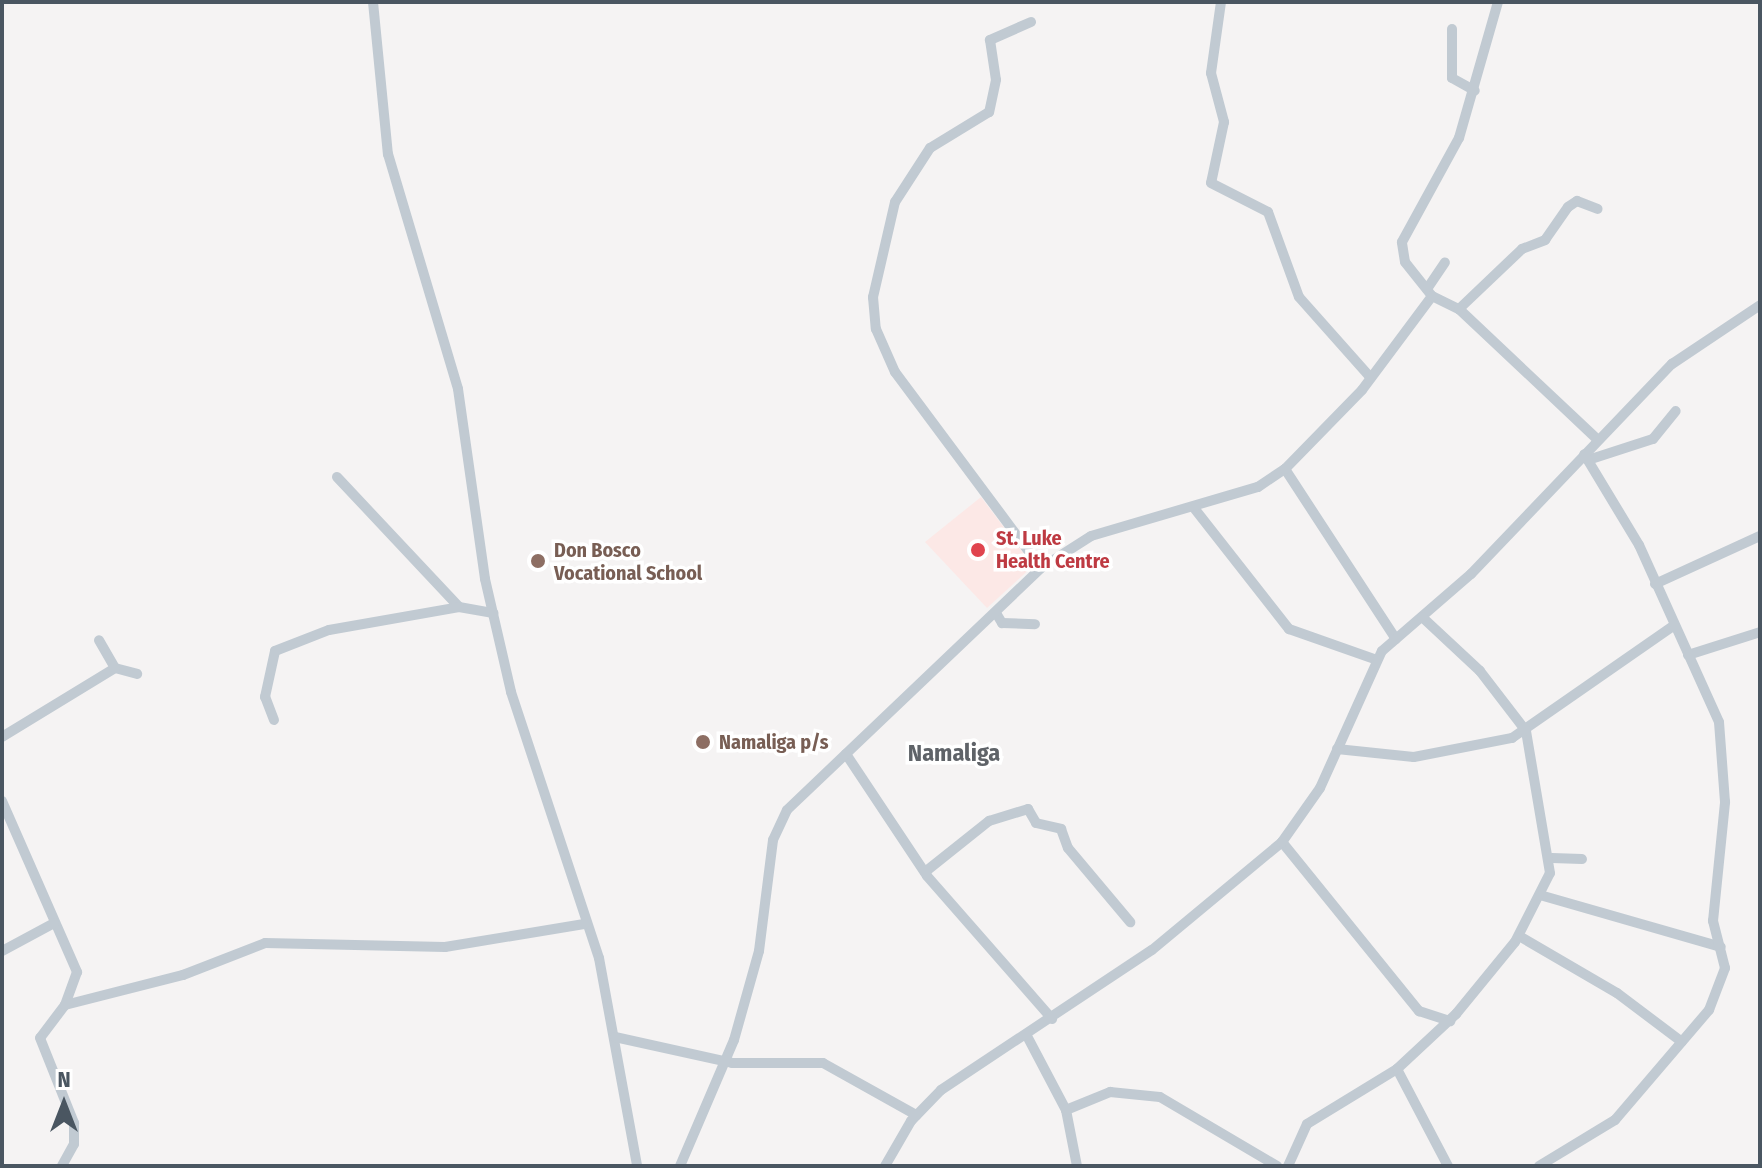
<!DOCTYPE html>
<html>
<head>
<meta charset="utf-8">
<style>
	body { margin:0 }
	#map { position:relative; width:1762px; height:1168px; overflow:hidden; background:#f5f3f3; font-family:"Fira Sans Condensed",sans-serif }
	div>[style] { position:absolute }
	.medical>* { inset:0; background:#fce8e6 }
	.street>* { height:10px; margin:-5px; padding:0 5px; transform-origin:5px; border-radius:5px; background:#c1cad2 }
	.dots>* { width:22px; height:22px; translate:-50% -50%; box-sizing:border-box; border:4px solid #fff; border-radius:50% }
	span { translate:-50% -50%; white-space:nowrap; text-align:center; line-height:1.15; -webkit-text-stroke:7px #fff; paint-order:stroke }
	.health-label { font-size:20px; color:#be3a42; font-weight:700 }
	.left { translate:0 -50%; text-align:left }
	.education-label { font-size:20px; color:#785e54; font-weight:700 }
	.quarter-label { font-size:24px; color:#5f6368; font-weight:700 }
	.frame { position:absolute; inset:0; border:4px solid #4a5661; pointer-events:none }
	.north { position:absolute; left:24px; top:1064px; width:80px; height:80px; -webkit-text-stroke:6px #fff; paint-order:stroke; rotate:0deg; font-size:22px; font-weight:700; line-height:32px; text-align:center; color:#4a5661 }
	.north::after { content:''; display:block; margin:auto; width:28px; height:36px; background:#4a5661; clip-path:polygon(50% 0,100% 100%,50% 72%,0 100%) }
</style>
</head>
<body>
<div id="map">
	<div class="medical">
		<div style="clip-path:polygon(981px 497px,1033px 566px,987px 608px,925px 542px)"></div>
	</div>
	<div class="street">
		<div style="left:373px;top:2px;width:153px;rotate:84.4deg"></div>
		<div style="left:388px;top:154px;width:245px;rotate:73.4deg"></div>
		<div style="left:458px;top:389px;width:192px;rotate:81.9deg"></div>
		<div style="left:485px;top:579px;width:116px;rotate:77deg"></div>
		<div style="left:511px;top:692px;width:280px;rotate:71.7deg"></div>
		<div style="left:599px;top:958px;width:211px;rotate:79.6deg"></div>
		<div style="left:1221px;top:2px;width:72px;rotate:98deg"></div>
		<div style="left:1211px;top:73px;width:51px;rotate:75.1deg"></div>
		<div style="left:1224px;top:122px;width:62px;rotate:102deg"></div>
		<div style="left:1211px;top:183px;width:64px;rotate:27deg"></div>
		<div style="left:1268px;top:212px;width:90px;rotate:70deg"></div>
		<div style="left:1299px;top:297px;width:108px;rotate:48.4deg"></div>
		<div style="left:1031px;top:22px;width:45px;rotate:156.3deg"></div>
		<div style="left:990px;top:40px;width:40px;rotate:81.5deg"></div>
		<div style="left:996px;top:80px;width:33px;rotate:102deg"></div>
		<div style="left:989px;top:112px;width:69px;rotate:148.6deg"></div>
		<div style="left:930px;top:148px;width:64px;rotate:122.9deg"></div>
		<div style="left:895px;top:202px;width:98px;rotate:103deg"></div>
		<div style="left:873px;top:297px;width:32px;rotate:85deg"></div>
		<div style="left:876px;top:329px;width:47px;rotate:66.2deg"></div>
		<div style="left:895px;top:372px;width:244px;rotate:53.3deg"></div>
		<div style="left:1452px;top:29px;width:49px;rotate:90deg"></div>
		<div style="left:1452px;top:78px;width:26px;rotate:29deg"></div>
		<div style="left:1427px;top:289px;width:32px;rotate:-56deg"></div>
		<div style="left:1432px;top:296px;width:43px;rotate:-128.5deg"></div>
		<div style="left:1405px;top:262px;width:20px;rotate:-99deg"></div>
		<div style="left:1402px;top:242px;width:119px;rotate:-61.3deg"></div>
		<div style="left:1459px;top:138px;width:141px;rotate:-74deg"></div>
		<div style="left:1459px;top:309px;width:87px;rotate:-43.6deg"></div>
		<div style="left:1522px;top:249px;width:25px;rotate:-21deg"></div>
		<div style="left:1545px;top:240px;width:40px;rotate:-55.1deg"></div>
		<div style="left:1568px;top:207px;width:11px;rotate:-34deg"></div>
		<div style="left:1577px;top:201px;width:22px;rotate:21deg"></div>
		<div style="left:1588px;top:460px;width:68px;rotate:-17.9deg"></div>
		<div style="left:1653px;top:439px;width:36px;rotate:-51deg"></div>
		<div style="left:1285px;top:469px;width:203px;rotate:56.9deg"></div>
		<div style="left:337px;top:477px;width:178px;rotate:46.8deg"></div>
		<div style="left:459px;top:607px;width:35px;rotate:10deg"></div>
		<div style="left:1194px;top:508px;width:154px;rotate:51.9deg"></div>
		<div style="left:1289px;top:629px;width:93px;rotate:19.4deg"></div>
		<div style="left:1655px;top:584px;width:115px;rotate:-24.6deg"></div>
		<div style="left:996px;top:613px;width:12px;rotate:59deg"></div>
		<div style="left:1002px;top:623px;width:33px;rotate:2deg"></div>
		<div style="left:1688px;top:655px;width:76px;rotate:-17.7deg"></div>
		<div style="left:115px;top:668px;width:23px;rotate:15deg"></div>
		<div style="left:274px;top:720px;width:25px;rotate:-111deg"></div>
		<div style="left:265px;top:697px;width:47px;rotate:-77.7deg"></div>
		<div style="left:275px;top:651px;width:58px;rotate:-21.3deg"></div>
		<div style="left:329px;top:630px;width:132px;rotate:-10deg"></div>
		<div style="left:2px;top:737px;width:132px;rotate:-31.4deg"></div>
		<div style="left:115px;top:668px;width:32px;rotate:-120deg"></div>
		<div style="left:1337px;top:749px;width:77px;rotate:5.9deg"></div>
		<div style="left:1414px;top:757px;width:100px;rotate:-11deg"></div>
		<div style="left:1512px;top:738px;width:196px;rotate:-34.8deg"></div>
		<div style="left:846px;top:754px;width:146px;rotate:56.4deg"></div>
		<div style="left:927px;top:876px;width:190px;rotate:48.8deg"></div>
		<div style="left:2px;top:801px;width:187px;rotate:66.3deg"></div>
		<div style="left:77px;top:972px;width:35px;rotate:110deg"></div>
		<div style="left:65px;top:1005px;width:41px;rotate:127.1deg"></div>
		<div style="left:40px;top:1038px;width:92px;rotate:68.2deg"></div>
		<div style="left:74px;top:1123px;width:21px;rotate:90deg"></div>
		<div style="left:74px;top:1144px;width:25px;rotate:119deg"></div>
		<div style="left:1282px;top:842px;width:218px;rotate:51deg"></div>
		<div style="left:1419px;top:1011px;width:33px;rotate:18deg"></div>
		<div style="left:1552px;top:858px;width:30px;rotate:2deg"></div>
		<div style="left:925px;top:872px;width:82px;rotate:-38.6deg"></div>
		<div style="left:989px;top:821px;width:41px;rotate:-17.1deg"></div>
		<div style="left:1028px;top:809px;width:16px;rotate:60deg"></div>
		<div style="left:1036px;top:823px;width:26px;rotate:13deg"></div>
		<div style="left:1061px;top:829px;width:20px;rotate:70deg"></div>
		<div style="left:1068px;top:848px;width:97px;rotate:50deg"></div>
		<div style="left:1540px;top:895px;width:188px;rotate:16deg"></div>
		<div style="left:1519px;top:936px;width:113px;rotate:30.2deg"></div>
		<div style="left:1617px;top:993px;width:81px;rotate:37deg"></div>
		<div style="left:2px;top:951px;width:59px;rotate:-28.3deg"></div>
		<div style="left:65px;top:1005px;width:122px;rotate:-14.3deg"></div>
		<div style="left:183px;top:975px;width:88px;rotate:-21.3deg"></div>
		<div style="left:265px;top:943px;width:180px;rotate:1.3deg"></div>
		<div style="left:445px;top:947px;width:141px;rotate:-9.4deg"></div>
		<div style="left:1027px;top:1036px;width:84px;rotate:62.2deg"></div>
		<div style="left:1066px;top:1110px;width:57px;rotate:78.9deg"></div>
		<div style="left:615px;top:1037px;width:120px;rotate:12.5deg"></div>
		<div style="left:732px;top:1063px;width:91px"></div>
		<div style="left:823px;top:1063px;width:107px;rotate:29.2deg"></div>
		<div style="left:1397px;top:1069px;width:110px;rotate:62.3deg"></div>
		<div style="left:1066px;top:1110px;width:48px;rotate:-22.2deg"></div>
		<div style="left:1110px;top:1092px;width:50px;rotate:5.7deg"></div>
		<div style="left:1160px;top:1097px;width:136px;rotate:30.5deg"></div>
		<div style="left:680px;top:1166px;width:137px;rotate:-66.8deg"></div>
		<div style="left:734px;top:1040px;width:92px;rotate:-74.3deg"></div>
		<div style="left:759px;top:951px;width:112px;rotate:-82.8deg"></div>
		<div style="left:773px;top:840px;width:33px;rotate:-65deg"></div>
		<div style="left:787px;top:810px;width:351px;rotate:-43.6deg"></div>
		<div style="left:1041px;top:568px;width:59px;rotate:-32.6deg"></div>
		<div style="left:1091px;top:536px;width:174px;rotate:-16.4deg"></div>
		<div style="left:1258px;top:487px;width:32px;rotate:-34deg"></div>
		<div style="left:1285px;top:469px;width:110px;rotate:-45.7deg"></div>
		<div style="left:1362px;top:390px;width:117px;rotate:-53.3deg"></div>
		<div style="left:1432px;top:296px;width:30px;rotate:26deg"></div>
		<div style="left:1459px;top:309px;width:187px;rotate:43.3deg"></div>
		<div style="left:885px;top:1166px;width:52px;rotate:-60deg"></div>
		<div style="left:911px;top:1121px;width:43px;rotate:-45.9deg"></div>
		<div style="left:941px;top:1090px;width:253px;rotate:-33.6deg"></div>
		<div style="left:1152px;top:950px;width:169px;rotate:-39.7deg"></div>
		<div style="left:1282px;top:842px;width:66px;rotate:-54.9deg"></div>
		<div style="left:1320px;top:788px;width:150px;rotate:-65.7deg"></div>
		<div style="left:1382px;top:651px;width:118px;rotate:-40.9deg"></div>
		<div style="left:1471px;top:574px;width:291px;rotate:-46.3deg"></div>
		<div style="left:1672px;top:364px;width:106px;rotate:-33.8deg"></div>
		<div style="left:1288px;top:1166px;width:46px;rotate:-65.7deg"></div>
		<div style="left:1307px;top:1124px;width:105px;rotate:-31.4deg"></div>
		<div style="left:1397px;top:1069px;width:81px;rotate:-43deg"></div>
		<div style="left:1456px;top:1014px;width:93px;rotate:-50.7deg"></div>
		<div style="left:1515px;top:942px;width:77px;rotate:-63.1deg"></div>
		<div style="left:1550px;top:873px;width:144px;rotate:-99.6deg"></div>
		<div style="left:1526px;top:731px;width:76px;rotate:-127.5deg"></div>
		<div style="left:1480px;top:671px;width:79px;rotate:-137deg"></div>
		<div style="left:1539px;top:1166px;width:89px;rotate:-31.2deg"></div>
		<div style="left:1615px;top:1120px;width:145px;rotate:-49.5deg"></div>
		<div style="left:1709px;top:1010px;width:45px;rotate:-69.1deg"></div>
		<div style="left:1725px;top:968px;width:49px;rotate:-104.3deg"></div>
		<div style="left:1713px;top:921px;width:120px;rotate:-84.2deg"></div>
		<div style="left:1725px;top:802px;width:80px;rotate:-94.3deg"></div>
		<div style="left:1719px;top:722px;width:194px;rotate:-114.3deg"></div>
		<div style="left:1639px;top:545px;width:106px;rotate:-121.1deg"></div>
	</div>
	<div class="dots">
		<div style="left:978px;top:550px;background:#e0444e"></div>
		<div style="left:538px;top:561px;background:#8d6e63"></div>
		<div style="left:703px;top:742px;background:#8d6e63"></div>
	</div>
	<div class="health-label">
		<span class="left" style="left:996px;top:550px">St. Luke<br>Health Centre</span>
	</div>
	<div class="education-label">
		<span class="left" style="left:554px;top:562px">Don Bosco<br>Vocational School</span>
		<span class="left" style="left:719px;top:742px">Namaliga p/s</span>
	</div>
	<div class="quarter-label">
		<span style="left:954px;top:754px">Namaliga</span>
	</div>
	<div class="frame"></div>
	<div class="north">N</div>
</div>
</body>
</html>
